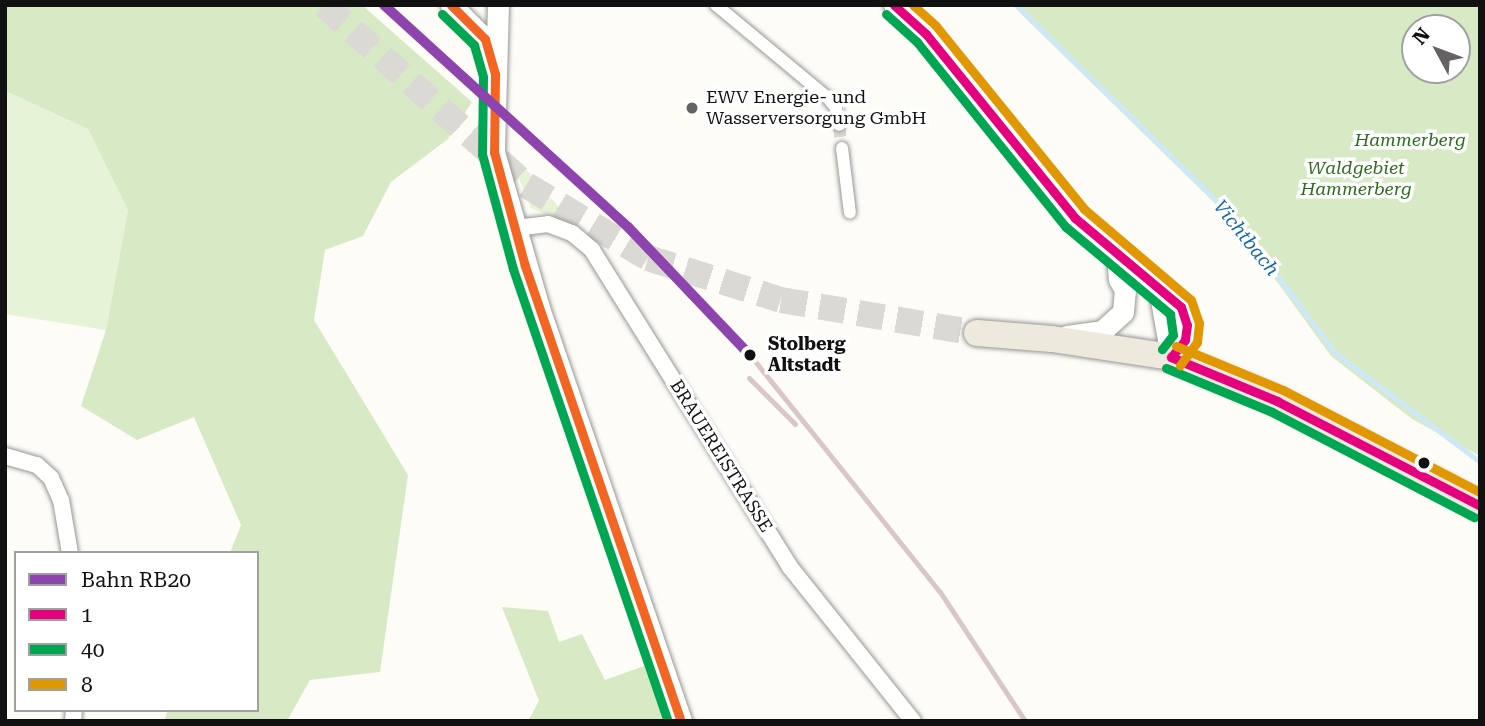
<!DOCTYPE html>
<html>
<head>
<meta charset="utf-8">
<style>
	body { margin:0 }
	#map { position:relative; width:1485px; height:726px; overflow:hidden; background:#fdfcf7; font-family:"Roboto Serif",serif }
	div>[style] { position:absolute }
	.green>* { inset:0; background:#e7f3d7 }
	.forest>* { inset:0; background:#d8eac5 }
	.stream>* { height:5px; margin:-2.5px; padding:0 2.5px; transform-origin:2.5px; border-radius:2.5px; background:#cde8f7 }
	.pedestrian-tunnel>* { height:12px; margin-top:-6px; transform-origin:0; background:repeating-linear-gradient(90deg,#dad9d4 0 12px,transparent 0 18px) }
	.primary-tunnel>* { height:26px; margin-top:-13px; transform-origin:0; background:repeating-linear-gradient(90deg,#dad9d4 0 26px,transparent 0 39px) }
	.roads { filter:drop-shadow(0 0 2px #979795) drop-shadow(0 0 2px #979795) }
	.pedestrian>* { height:12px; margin:-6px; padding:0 6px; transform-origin:6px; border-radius:6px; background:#fffffe }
	.minor>* { height:16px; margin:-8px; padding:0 8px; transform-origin:8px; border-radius:8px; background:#fffffe }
	.tertiary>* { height:21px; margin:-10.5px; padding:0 10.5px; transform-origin:10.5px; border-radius:10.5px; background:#fffffe }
	.primary>* { height:26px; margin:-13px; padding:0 13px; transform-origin:13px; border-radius:13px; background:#ede9dc }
	.rail>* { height:5px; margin:-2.5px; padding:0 2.5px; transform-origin:2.5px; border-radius:2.5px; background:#d9c6c7 }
	.bus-1>* { height:9px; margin:-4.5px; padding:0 4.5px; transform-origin:4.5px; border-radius:4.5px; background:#e5007d }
	.bus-2>* { height:9px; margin:-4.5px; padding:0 4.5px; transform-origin:4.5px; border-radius:4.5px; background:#00a651 }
	.bus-3>* { height:9px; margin:-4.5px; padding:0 4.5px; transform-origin:4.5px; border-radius:4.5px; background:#e09702 }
	.bus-4>* { height:9px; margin:-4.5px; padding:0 4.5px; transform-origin:4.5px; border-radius:4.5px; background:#f26522 }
	.rail-1>* { height:10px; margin:-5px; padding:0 5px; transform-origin:5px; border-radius:5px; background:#8e44ad }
	.dots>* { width:19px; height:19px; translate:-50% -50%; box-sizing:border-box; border:4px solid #fff; border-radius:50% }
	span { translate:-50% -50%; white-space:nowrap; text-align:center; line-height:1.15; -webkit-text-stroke:7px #fff; paint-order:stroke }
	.poi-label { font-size:18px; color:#111 }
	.left { translate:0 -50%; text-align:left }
	.park-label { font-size:18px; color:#2f6b1f; font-style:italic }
	.stop-label { font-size:18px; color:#111; font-weight:700 }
	.street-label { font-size:18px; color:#111 }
	.water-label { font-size:19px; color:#1768a6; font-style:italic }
	.frame { position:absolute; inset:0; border:7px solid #111; pointer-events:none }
	.legend { position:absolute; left:14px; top:551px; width:245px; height:161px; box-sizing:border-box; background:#fff; border:2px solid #a0a0a0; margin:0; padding:9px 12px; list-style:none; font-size:21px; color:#111 }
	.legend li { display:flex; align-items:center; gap:14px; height:35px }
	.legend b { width:35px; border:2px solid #a0a0a0 }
	.north { position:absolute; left:1401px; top:14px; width:70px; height:70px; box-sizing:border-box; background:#fff; border:2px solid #a0a0a0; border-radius:50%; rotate:311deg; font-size:19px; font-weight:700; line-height:28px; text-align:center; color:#111 }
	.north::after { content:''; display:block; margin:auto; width:24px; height:32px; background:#646362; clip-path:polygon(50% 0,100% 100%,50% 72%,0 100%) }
</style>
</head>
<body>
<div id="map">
	<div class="green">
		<div style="clip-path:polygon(5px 91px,88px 129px,128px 210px,106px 330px,5px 314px)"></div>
		<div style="clip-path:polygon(508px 152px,518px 160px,576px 227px,531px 208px)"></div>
	</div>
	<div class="forest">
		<div style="clip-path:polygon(5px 5px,362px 5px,472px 102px,448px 139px,391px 182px,363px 236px,325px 250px,314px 320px,408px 475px,380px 672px,310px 680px,287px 721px,164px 721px,168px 710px,257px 710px,257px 553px,230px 553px,241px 525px,194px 417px,137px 440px,81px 406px,106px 330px,128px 210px,88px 129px,5px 91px)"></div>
		<div style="clip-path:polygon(evenodd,1012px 5px,1480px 5px,1480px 456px,1412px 419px,1331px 356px,1233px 221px,1012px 5px,1415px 28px,1457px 28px,1457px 70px,1415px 70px,1415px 28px)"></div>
		<div style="clip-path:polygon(502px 607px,548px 611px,559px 642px,582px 634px,605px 680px,644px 666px,667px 721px,528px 721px,539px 701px)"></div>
	</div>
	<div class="stream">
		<div style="left:1016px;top:5px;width:306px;rotate:44.3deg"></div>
		<div style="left:1235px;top:219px;width:167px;rotate:53.3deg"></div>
		<div style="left:1335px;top:353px;width:181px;rotate:36.9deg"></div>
	</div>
	<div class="pedestrian-tunnel">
		<div style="left:839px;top:125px;width:23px;rotate:83deg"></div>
	</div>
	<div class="primary-tunnel">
		<div style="left:324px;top:5px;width:271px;rotate:41.7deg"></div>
		<div style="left:526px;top:185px;width:142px;rotate:30.9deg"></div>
		<div style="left:648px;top:258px;width:139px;rotate:17.5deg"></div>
		<div style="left:781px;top:300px;width:199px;rotate:9.6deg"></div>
	</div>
	<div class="roads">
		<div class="pedestrian">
			<div style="left:716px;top:5px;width:146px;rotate:39.7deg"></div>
			<div style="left:828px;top:98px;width:13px;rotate:51deg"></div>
			<div style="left:836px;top:108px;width:17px;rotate:80deg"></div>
			<div style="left:842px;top:148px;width:65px;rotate:83deg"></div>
		</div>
		<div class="minor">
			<div style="left:516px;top:228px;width:32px;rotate:-7deg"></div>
			<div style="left:548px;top:224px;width:26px;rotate:21deg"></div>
			<div style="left:572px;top:233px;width:26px;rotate:40deg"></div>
			<div style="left:592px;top:250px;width:374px;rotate:58deg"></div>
			<div style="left:790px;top:567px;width:197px;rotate:51.4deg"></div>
			<div style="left:5px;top:456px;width:33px;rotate:16deg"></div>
			<div style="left:37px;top:465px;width:19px;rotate:43deg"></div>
			<div style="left:51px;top:478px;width:24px;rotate:66deg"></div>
			<div style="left:61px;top:500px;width:54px;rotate:80.4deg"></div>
			<div style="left:73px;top:721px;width:11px;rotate:-85deg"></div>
		</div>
		<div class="tertiary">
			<div style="left:451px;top:5px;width:48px;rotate:45deg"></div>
			<div style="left:485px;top:39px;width:23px;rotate:75deg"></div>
			<div style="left:498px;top:5px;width:147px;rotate:91.6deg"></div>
			<div style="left:494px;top:152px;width:162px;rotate:73.9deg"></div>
			<div style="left:539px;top:308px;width:437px;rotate:71deg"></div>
			<div style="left:894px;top:5px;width:43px;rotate:42.2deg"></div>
			<div style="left:926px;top:34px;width:237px;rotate:51deg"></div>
			<div style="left:1075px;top:218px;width:138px;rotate:40deg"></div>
			<div style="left:1181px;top:307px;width:19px;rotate:72deg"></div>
			<div style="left:1187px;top:325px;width:15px;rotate:98deg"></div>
			<div style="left:1185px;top:340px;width:22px;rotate:129deg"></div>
			<div style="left:1160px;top:294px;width:64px;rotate:80.1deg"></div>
			<div style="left:1067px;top:336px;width:35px;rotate:-8deg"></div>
			<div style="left:1102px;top:331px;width:28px;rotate:-42deg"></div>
			<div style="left:1123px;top:312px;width:22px;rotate:-85deg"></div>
			<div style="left:1125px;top:290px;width:13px;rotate:-119deg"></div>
			<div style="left:1119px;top:279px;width:24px;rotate:-95deg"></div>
		</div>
		<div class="primary">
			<div style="left:977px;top:333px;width:75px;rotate:4.6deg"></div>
			<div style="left:1052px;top:339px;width:120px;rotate:8.6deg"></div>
			<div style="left:1171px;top:357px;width:115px;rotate:22.5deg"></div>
			<div style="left:1277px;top:401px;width:229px;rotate:27.3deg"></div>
		</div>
	</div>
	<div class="rail">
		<div style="left:750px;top:355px;width:304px;rotate:51.3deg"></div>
		<div style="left:940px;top:592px;width:154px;rotate:56.6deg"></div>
		<div style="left:749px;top:378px;width:65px;rotate:45deg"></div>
	</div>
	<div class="bus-1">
		<div style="left:894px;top:5px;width:43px;rotate:42.2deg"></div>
		<div style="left:926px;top:34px;width:237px;rotate:51deg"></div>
		<div style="left:1075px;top:218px;width:138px;rotate:40deg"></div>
		<div style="left:1181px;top:307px;width:19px;rotate:72deg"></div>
		<div style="left:1187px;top:325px;width:15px;rotate:98deg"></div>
		<div style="left:1185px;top:340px;width:22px;rotate:129deg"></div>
		<div style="left:1171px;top:357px;width:115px;rotate:22.5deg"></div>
		<div style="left:1277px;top:401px;width:229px;rotate:27.3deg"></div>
	</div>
	<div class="bus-2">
		<div style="left:442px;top:14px;width:45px;rotate:44.1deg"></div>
		<div style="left:474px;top:45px;width:33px;rotate:74deg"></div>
		<div style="left:483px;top:77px;width:77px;rotate:90.7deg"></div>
		<div style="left:482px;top:154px;width:119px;rotate:74.9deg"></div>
		<div style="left:513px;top:269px;width:478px;rotate:71.1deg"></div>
		<div style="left:886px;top:14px;width:42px;rotate:42.1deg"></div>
		<div style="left:917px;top:42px;width:238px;rotate:51.2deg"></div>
		<div style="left:1066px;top:227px;width:136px;rotate:39.9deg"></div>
		<div style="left:1170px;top:314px;width:21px;rotate:82deg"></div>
		<div style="left:1173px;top:335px;width:18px;rotate:128deg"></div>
		<div style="left:1166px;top:368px;width:115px;rotate:22.5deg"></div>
		<div style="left:1272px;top:412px;width:228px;rotate:27.5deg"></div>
	</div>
	<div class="bus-3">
		<div style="left:913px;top:5px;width:31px;rotate:42deg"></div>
		<div style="left:936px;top:26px;width:235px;rotate:51deg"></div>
		<div style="left:1084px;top:209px;width:140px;rotate:40.4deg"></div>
		<div style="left:1191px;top:300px;width:24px;rotate:71deg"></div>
		<div style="left:1199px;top:323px;width:19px;rotate:96deg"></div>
		<div style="left:1197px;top:342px;width:29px;rotate:126deg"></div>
		<div style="left:1176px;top:346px;width:116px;rotate:22.4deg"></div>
		<div style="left:1283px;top:390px;width:222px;rotate:27.4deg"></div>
	</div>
	<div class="bus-4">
		<div style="left:451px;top:5px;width:48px;rotate:45deg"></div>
		<div style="left:485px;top:39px;width:37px;rotate:74deg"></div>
		<div style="left:495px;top:75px;width:77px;rotate:90.7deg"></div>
		<div style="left:494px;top:152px;width:118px;rotate:74.8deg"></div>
		<div style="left:525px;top:266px;width:481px;rotate:71.1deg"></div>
	</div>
	<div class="rail-1">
		<div style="left:384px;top:5px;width:330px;rotate:42.3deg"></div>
		<div style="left:628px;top:227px;width:177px;rotate:46.4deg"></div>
	</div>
	<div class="dots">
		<div style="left:692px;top:108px;background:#646362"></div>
		<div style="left:750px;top:355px;background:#111"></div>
		<div style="left:1424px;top:463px;background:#111"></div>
	</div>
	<div class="poi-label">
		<span class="left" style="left:706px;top:108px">EWV Energie- und<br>Wasserversorgung GmbH</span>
	</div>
	<div class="park-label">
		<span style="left:1410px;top:140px">Hammerberg</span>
		<span style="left:1356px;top:179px">Waldgebiet<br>Hammerberg</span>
	</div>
	<div class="stop-label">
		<span class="left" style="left:768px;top:355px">Stolberg<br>Altstadt</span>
	</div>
	<div class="street-label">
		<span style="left:721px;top:456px;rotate:58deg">BRAUEREISTRASSE</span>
	</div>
	<div class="water-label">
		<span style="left:1246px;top:238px;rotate:51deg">Vichtbach</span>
	</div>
	<div class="frame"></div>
	<ul class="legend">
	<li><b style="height:9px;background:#8e44ad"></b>Bahn RB20</li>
	<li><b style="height:9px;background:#e5007d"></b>1</li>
	<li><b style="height:9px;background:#00a651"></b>40</li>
	<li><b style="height:9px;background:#e09702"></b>8</li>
	</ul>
	<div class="north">N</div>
</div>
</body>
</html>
